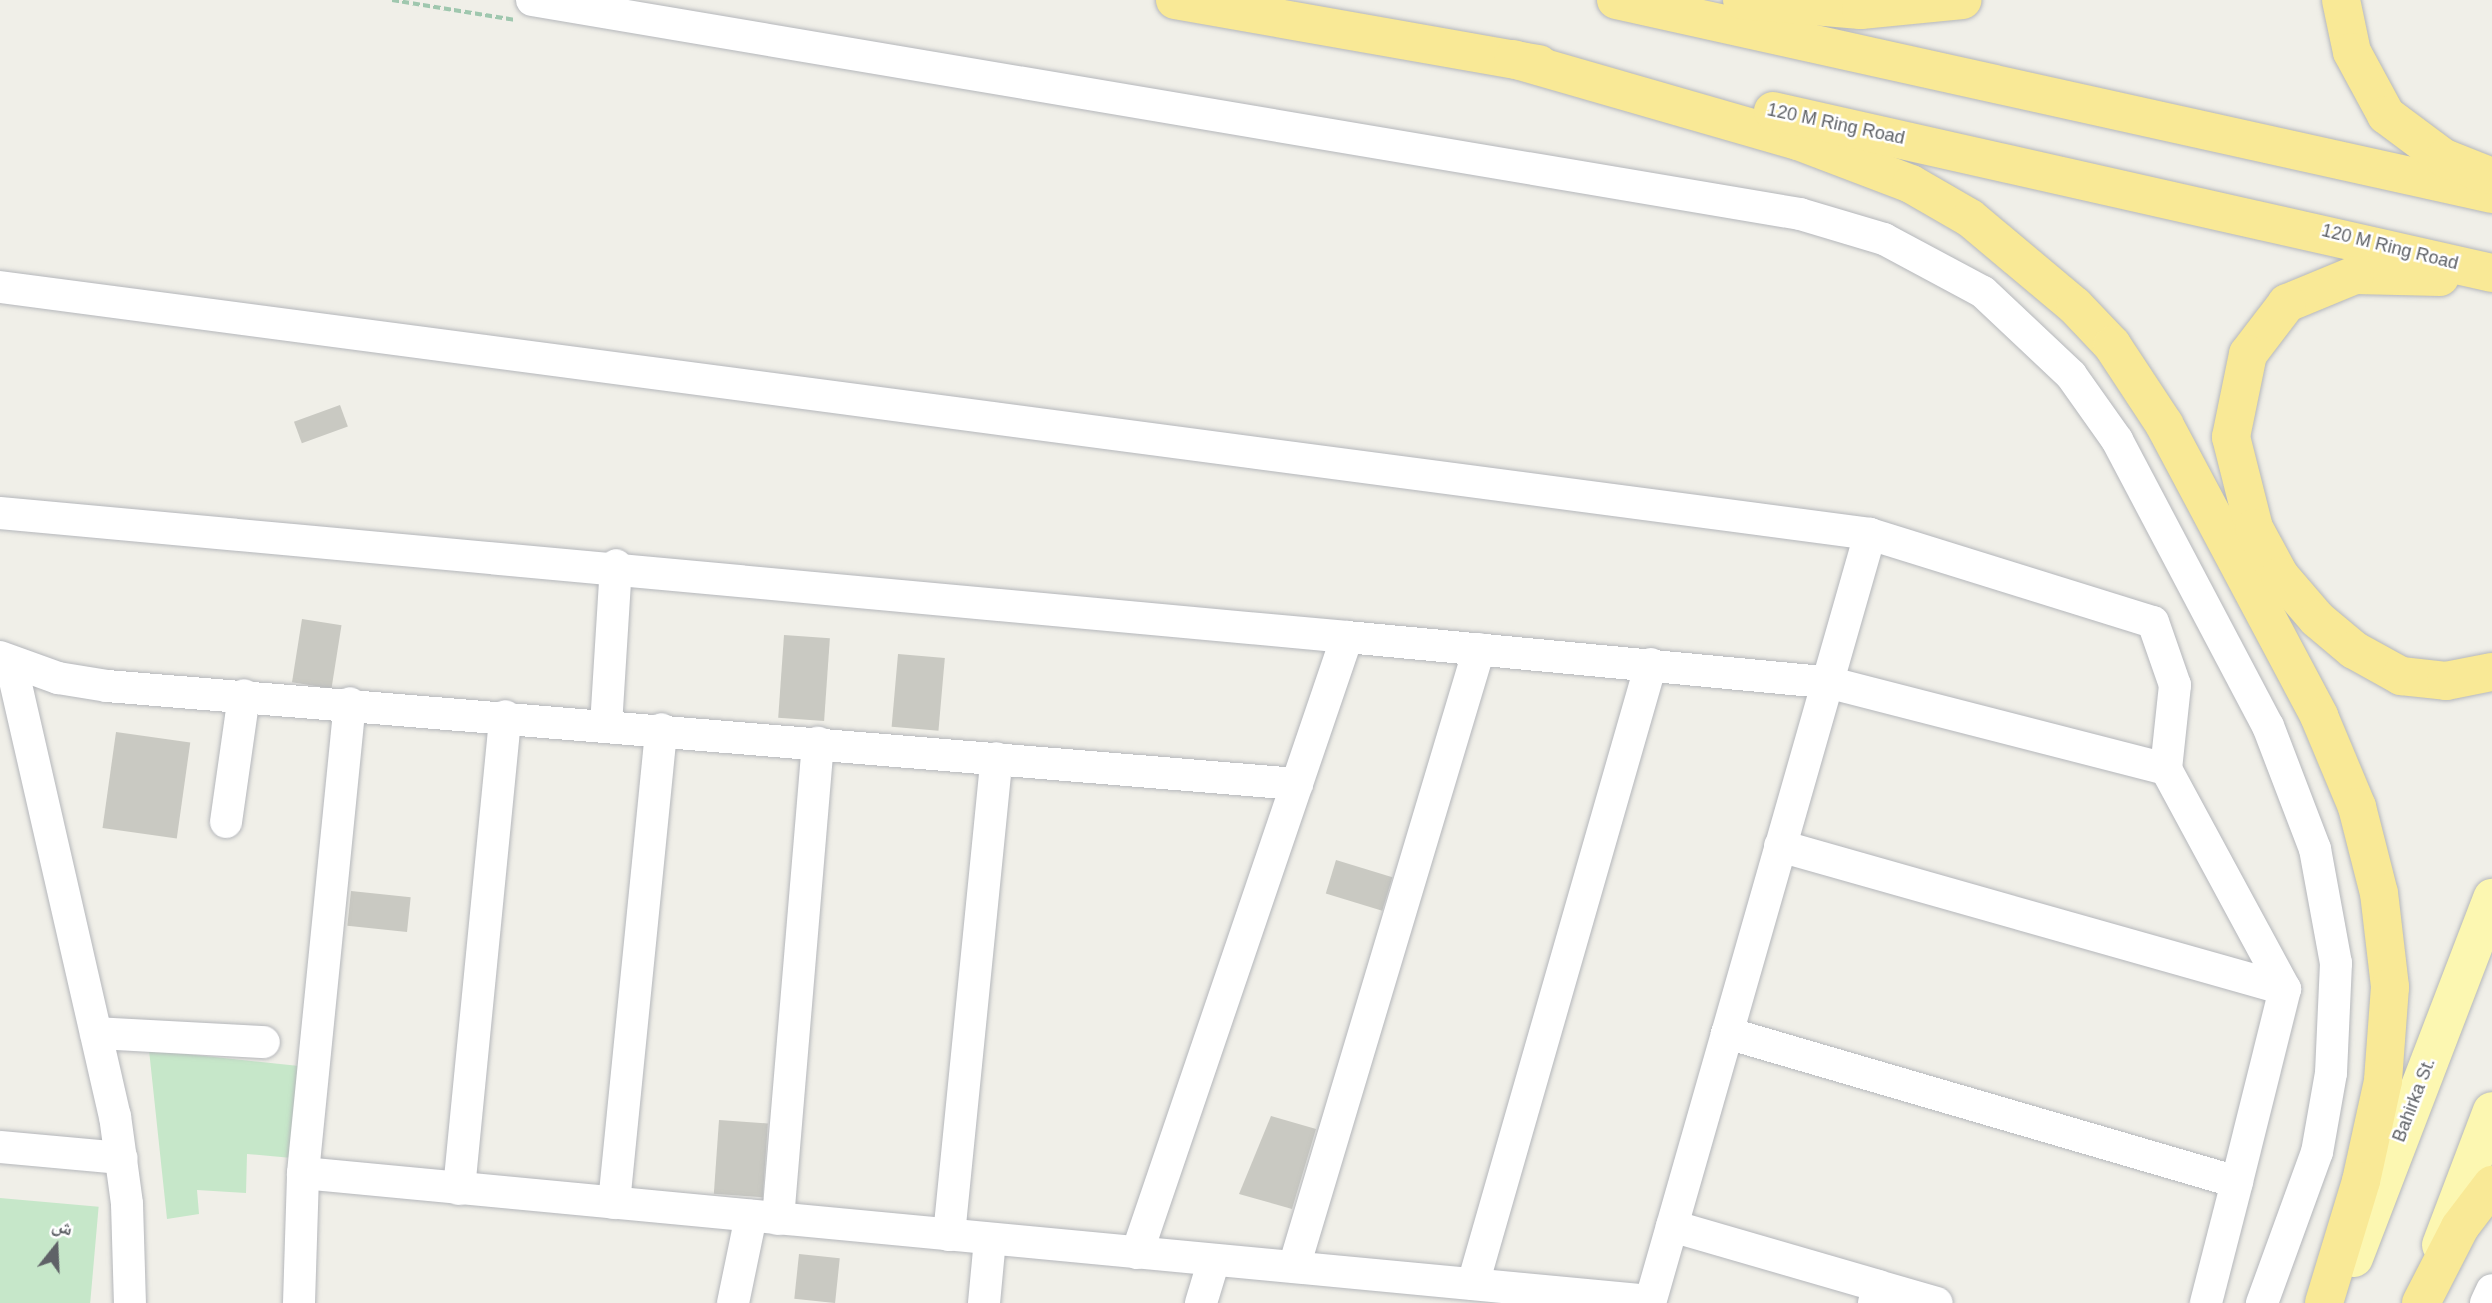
<!DOCTYPE html>
<html>
<head>
<meta charset="utf-8">
<style>
	body { margin:0 }
	#map { position:relative; width:2492px; height:1303px; overflow:hidden; background:#f0efe8; font-family:Arial,"Noto Naskh Arabic",sans-serif }
	div>[style] { position:absolute }
	.green>* { inset:0; background:#c6e7c9; transform-origin:0 0 }
	.building>* { inset:0; background:#c9c9c2; transform-origin:0 0 }
	.path>* { height:3.5px; margin-top:-1.75px; transform-origin:0; background:repeating-linear-gradient(90deg,#9fc7ae 0 7px,transparent 0 10.5px) }
	.roads { filter:drop-shadow(0 0 2px #b5b7bb) drop-shadow(0 0 2px #b5b7bb) }
	.minor>* { height:32px; margin:-16px; padding:0 16px; transform-origin:16px; border-radius:16px; background:#fff }
	.major>* { height:38px; margin:-19px; padding:0 19px; transform-origin:19px; border-radius:19px; background:#fcf7b1 }
	.highway>* { height:38px; margin:-19px; padding:0 19px; transform-origin:19px; border-radius:19px; background:#f9e996 }
	span { translate:-50% -50%; white-space:nowrap; text-align:center; line-height:1.15; -webkit-text-stroke:5px #fff; paint-order:stroke }
	.street-label { font-size:18px; color:#5f6267 }
	.north { position:absolute; left:21px; top:1212px; width:70px; height:70px; -webkit-text-stroke:5px #fff; paint-order:stroke; rotate:18deg; font-size:19px; font-weight:700; line-height:28px; text-align:center; color:#5f6267 }
	.north::after { content:''; display:block; margin:auto; width:24px; height:32px; background:#5f6267; clip-path:polygon(50% 0,100% 100%,50% 72%,0 100%) }
</style>
</head>
<body>
<div id="map">
	<div class="green">
		<div style="clip-path:polygon(149px 1050px,299px 1066px,292px 1158px,247px 1154px,246px 1193px,197px 1190px,199px 1214px,167px 1219px)"></div>
		<div style="left:0;top:1198px;width:99px;height:105px;rotate:5deg"></div>
	</div>
	<div class="building">
		<div style="left:340px;top:405px;width:23px;height:49px;rotate:70deg"></div>
		<div style="left:302px;top:619px;width:40px;height:64px;rotate:9deg"></div>
		<div style="left:784px;top:635px;width:46px;height:83px;rotate:4deg"></div>
		<div style="left:898px;top:654px;width:47px;height:73px;rotate:5deg"></div>
		<div style="left:116px;top:732px;width:75px;height:97px;rotate:8deg"></div>
		<div style="left:1336px;top:860px;width:59px;height:35px;rotate:17deg"></div>
		<div style="left:351px;top:891px;width:60px;height:35px;rotate:6deg"></div>
		<div style="clip-path:polygon(1271px 1116px,1316px 1129px,1292px 1209px,1239px 1194px)"></div>
		<div style="left:719px;top:1120px;width:49px;height:74px;rotate:4deg"></div>
		<div style="left:799px;top:1254px;width:41px;height:45px;rotate:6deg"></div>
	</div>
	<div class="path">
		<div style="left:392px;top:0;width:125px;rotate:9.2deg"></div>
	</div>
	<div class="roads">
		<div class="minor">
			<div style="left:532px;top:0;width:1286px;rotate:9.58deg"></div>
			<div style="left:1800px;top:214px;width:88px;rotate:16.6deg"></div>
			<div style="left:1884px;top:239px;width:112px;rotate:28.2deg"></div>
			<div style="left:1983px;top:292px;width:121px;rotate:43.3deg"></div>
			<div style="left:2071px;top:375px;width:80px;rotate:54.7deg"></div>
			<div style="left:2117px;top:440px;width:323px;rotate:62.2deg"></div>
			<div style="left:2268px;top:726px;width:132px;rotate:69.1deg"></div>
			<div style="left:2315px;top:849px;width:116px;rotate:79.6deg"></div>
			<div style="left:2336px;top:963px;width:110px;rotate:92.6deg"></div>
			<div style="left:2331px;top:1073px;width:80px;rotate:100deg"></div>
			<div style="left:2317px;top:1152px;width:161px;rotate:110deg"></div>
			<div style="left:0;top:287px;width:1886px;rotate:7.52deg"></div>
			<div style="left:1870px;top:534px;width:296px;rotate:17.3deg"></div>
			<div style="left:2153px;top:622px;width:67px;rotate:70.8deg"></div>
			<div style="left:2175px;top:685px;width:84px;rotate:96.1deg"></div>
			<div style="left:2166px;top:769px;width:250px;rotate:61.6deg"></div>
			<div style="left:0;top:513px;width:1353px;rotate:5.26deg"></div>
			<div style="left:0;top:657px;width:62px;rotate:19.9deg"></div>
			<div style="left:58px;top:678px;width:50px;rotate:9.3deg"></div>
			<div style="left:107px;top:686px;width:1194px;rotate:4.71deg"></div>
			<div style="left:11px;top:663px;width:465px;rotate:77.1deg"></div>
			<div style="left:115px;top:1116px;width:89px;rotate:82.2deg"></div>
			<div style="left:127px;top:1204px;width:99px;rotate:88.3deg"></div>
			<div style="left:606px;top:725px;width:160px;rotate:-86.4deg"></div>
			<div style="left:226px;top:822px;width:128px;rotate:-81.9deg"></div>
			<div style="left:1780px;top:846px;width:525px;rotate:15.81deg"></div>
			<div style="left:2285px;top:989px;width:199px;rotate:104deg"></div>
			<div style="left:96px;top:1033px;width:168px;rotate:3.1deg"></div>
			<div style="left:1727px;top:1033px;width:531px;rotate:16.29deg"></div>
			<div style="left:2237px;top:1182px;width:125px;rotate:104.4deg"></div>
			<div style="left:0;top:1147px;width:122px;rotate:5.2deg"></div>
			<div style="left:303px;top:1173px;width:1353px;rotate:5.43deg"></div>
			<div style="left:459px;top:1189px;width:475px;rotate:-84.4deg"></div>
			<div style="left:614px;top:1203px;width:476px;rotate:-84.3deg"></div>
			<div style="left:778px;top:1219px;width:478px;rotate:-85.2deg"></div>
			<div style="left:1672px;top:1226px;width:215px;rotate:16.2deg"></div>
			<div style="left:949px;top:1235px;width:479px;rotate:-84.3deg"></div>
			<div style="left:1137px;top:1253px;width:651px;rotate:-71.18deg"></div>
			<div style="left:1347px;top:637px;width:482px;rotate:5.4deg"></div>
			<div style="left:1827px;top:682px;width:350px;rotate:14.4deg"></div>
			<div style="left:1294px;top:1267px;width:645px;rotate:-73.33deg"></div>
			<div style="left:1473px;top:1284px;width:645px;rotate:-73.98deg"></div>
			<div style="left:299px;top:1303px;width:130px;rotate:-88.2deg"></div>
			<div style="left:303px;top:1173px;width:472px;rotate:-84.3deg"></div>
			<div style="left:733px;top:1303px;width:89px;rotate:-78.3deg"></div>
			<div style="left:984px;top:1303px;width:64px;rotate:-84.6deg"></div>
			<div style="left:1201px;top:1303px;width:45px;rotate:-73.2deg"></div>
			<div style="left:1650px;top:1303px;width:800px;rotate:-74.03deg"></div>
			<div style="left:1874px;top:1303px;width:17px;rotate:-77deg"></div>
			<div style="left:1878px;top:1286px;width:61px;rotate:16.1deg"></div>
			<div style="left:2486px;top:1303px;width:14px;rotate:-65deg"></div>
		</div>
		<div class="major">
			<div style="left:2441px;top:1245px;width:143px;rotate:-69.2deg"></div>
			<div style="left:2354px;top:1258px;width:386px;rotate:-69deg"></div>
		</div>
		<div class="highway">
			<div style="left:1175px;top:0;width:370px;rotate:10deg"></div>
			<div style="left:1616px;top:0;width:897px;rotate:12.49deg"></div>
			<div style="left:1742px;top:0;width:119px;rotate:4.8deg"></div>
			<div style="left:1861px;top:10px;width:102px;rotate:-5.6deg"></div>
			<div style="left:2341px;top:0;width:53px;rotate:78.1deg"></div>
			<div style="left:2352px;top:52px;width:72px;rotate:61.6deg"></div>
			<div style="left:2386px;top:115px;width:72px;rotate:36.6deg"></div>
			<div style="left:2444px;top:158px;width:46px;rotate:21.6deg"></div>
			<div style="left:1513px;top:59px;width:297px;rotate:16.1deg"></div>
			<div style="left:1798px;top:141px;width:121px;rotate:20.8deg"></div>
			<div style="left:1911px;top:184px;width:68px;rotate:30deg"></div>
			<div style="left:1970px;top:218px;width:137px;rotate:40deg"></div>
			<div style="left:2075px;top:306px;width:54px;rotate:46.5deg"></div>
			<div style="left:2112px;top:345px;width:95px;rotate:56.6deg"></div>
			<div style="left:2164px;top:424px;width:331px;rotate:62deg"></div>
			<div style="left:2319px;top:716px;width:99px;rotate:67.3deg"></div>
			<div style="left:2357px;top:807px;width:89px;rotate:75.7deg"></div>
			<div style="left:2379px;top:893px;width:95px;rotate:83.3deg"></div>
			<div style="left:2390px;top:987px;width:94px;rotate:94.3deg"></div>
			<div style="left:2383px;top:1081px;width:102px;rotate:102.4deg"></div>
			<div style="left:2361px;top:1181px;width:127px;rotate:106.9deg"></div>
			<div style="left:1773px;top:111px;width:737px;rotate:12.7deg"></div>
			<div style="left:2440px;top:277px;width:85px;rotate:-178.7deg"></div>
			<div style="left:2355px;top:275px;width:74px;rotate:157.6deg"></div>
			<div style="left:2287px;top:303px;width:64px;rotate:127.4deg"></div>
			<div style="left:2248px;top:354px;width:85px;rotate:101.6deg"></div>
			<div style="left:2231px;top:437px;width:94px;rotate:75.8deg"></div>
			<div style="left:2254px;top:528px;width:55px;rotate:61.6deg"></div>
			<div style="left:2280px;top:576px;width:57px;rotate:49.3deg"></div>
			<div style="left:2317px;top:619px;width:48px;rotate:40deg"></div>
			<div style="left:2354px;top:650px;width:54px;rotate:29deg"></div>
			<div style="left:2401px;top:676px;width:45px;rotate:6.3deg"></div>
			<div style="left:2446px;top:681px;width:47px;rotate:-11.1deg"></div>
			<div style="left:2421px;top:1303px;width:85px;rotate:-62.8deg"></div>
			<div style="left:2460px;top:1227px;width:53px;rotate:-52.7deg"></div>
		</div>
	</div>
	<div class="street-label">
		<span style="left:1836px;top:124px;rotate:12deg">120 M Ring Road</span>
		<span style="left:2390px;top:247px;rotate:14deg">120 M Ring Road</span>
		<span style="left:2414px;top:1100px;rotate:-69deg">Bahirka St.</span>
	</div>
	<div class="north">ش</div>
</div>
</body>
</html>
